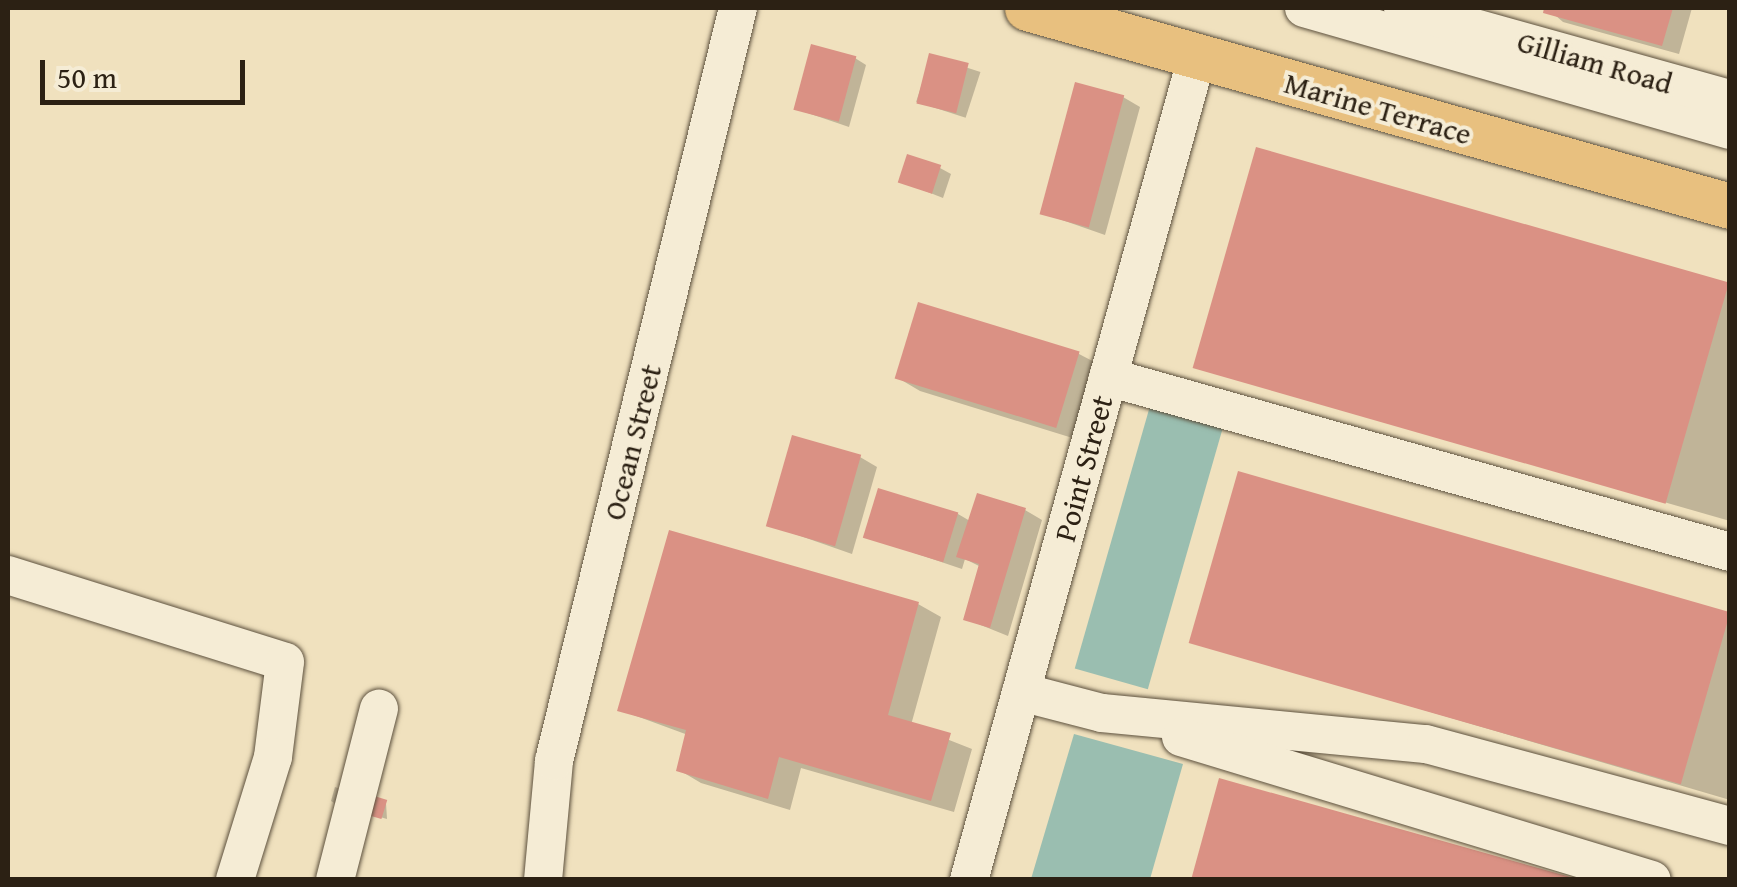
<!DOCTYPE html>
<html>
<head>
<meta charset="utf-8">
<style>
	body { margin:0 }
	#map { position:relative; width:1737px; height:887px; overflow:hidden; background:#f0e1be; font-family:"Gentium Book Plus",serif }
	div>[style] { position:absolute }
	.water>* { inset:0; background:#9abeb0; transform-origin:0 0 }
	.shadow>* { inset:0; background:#0003; transform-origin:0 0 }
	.building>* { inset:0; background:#da9184; transform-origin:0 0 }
	.roads { filter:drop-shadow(0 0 2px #5d513e) drop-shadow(0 0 2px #5d513e) }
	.minor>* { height:38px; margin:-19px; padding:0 19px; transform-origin:19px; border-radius:19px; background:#f5ecd5 }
	.major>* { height:45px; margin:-22.5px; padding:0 22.5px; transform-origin:22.5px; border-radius:22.5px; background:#e8c07f }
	span { translate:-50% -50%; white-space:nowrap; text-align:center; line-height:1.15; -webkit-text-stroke:8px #f5ecd5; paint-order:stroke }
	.street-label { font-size:30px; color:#2c2114 }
	.frame { position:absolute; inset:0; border:10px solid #2c2114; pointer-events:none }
	.scale { position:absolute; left:40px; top:60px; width:205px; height:45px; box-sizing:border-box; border:5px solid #2c2114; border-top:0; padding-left:12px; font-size:30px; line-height:35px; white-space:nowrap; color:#2c2114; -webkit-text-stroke:8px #f5ecd5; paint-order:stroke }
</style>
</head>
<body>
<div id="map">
	<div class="water">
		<div style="left:1150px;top:406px;width:76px;height:273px;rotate:16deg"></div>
		<div style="clip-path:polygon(1074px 734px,1183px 764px,1150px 879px,1031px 879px)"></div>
	</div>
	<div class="shadow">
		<div style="clip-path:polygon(1547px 8px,1692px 8px,1679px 54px,1563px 22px)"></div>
		<div style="left:931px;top:56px;width:52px;height:48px;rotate:18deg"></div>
		<div style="clip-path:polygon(855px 58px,866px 65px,849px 127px,796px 109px)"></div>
		<div style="clip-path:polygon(1123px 97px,1140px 107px,1105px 235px,1042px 213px)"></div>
		<div style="clip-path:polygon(940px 168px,951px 174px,943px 198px,900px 181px)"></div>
		<div style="clip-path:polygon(1730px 282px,1730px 521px,1197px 368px)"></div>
		<div style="clip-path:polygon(1079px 354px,1102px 366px,1079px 440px,920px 391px,898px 378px)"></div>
		<div style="clip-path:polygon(860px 457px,877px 467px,852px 554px,769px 525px)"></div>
		<div style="clip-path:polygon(1025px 510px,1042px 520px,1008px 636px,966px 619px,981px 567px,965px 559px,962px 569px,867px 537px,958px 514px,970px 521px)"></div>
		<div style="clip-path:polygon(918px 604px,941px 617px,911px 725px,972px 749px,954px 812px,801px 768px,790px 810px,701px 783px,679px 770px,688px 735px,620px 710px)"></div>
		<div style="clip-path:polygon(1730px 614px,1730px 800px,1193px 642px)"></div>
		<div style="clip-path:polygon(335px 787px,348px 792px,336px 804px,331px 801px)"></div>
		<div style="clip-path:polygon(386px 803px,387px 819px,373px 815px)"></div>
	</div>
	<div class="building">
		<div style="clip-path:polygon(1544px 8px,1673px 8px,1662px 46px,1543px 13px)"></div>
		<div style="left:811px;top:44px;width:47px;height:68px;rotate:15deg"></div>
		<div style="left:929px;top:53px;width:41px;height:52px;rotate:14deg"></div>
		<div style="left:1075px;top:82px;width:51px;height:137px;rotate:15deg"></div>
		<div style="left:1256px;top:147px;width:492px;height:230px;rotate:16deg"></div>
		<div style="left:907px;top:154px;width:36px;height:30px;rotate:18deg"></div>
		<div style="left:918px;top:302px;width:169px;height:80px;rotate:17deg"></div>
		<div style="left:792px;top:435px;width:72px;height:95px;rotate:16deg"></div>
		<div style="left:1238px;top:471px;width:512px;height:179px;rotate:16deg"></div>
		<div style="left:878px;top:488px;width:84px;height:52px;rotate:17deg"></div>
		<div style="clip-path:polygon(977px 493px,1026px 508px,990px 628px,963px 620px,979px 564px,956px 557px)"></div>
		<div style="clip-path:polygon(669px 530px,919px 602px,888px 715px,951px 733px,931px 801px,779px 757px,768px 799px,676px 771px,686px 730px,617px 711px)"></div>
		<div style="clip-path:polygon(1219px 778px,1574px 878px,1574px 880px,1191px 880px)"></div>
		<div style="left:371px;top:795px;width:17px;height:20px;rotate:17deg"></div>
	</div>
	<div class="roads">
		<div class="minor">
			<div style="left:1304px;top:8px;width:443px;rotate:16deg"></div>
			<div style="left:1403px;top:8px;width:339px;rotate:15.6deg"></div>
			<div style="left:1108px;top:377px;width:646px;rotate:15.71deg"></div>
			<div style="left:8px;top:575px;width:290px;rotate:17.4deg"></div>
			<div style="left:285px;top:662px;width:96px;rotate:97.2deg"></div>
			<div style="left:273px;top:757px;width:129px;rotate:107.2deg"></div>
			<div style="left:1021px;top:692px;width:84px;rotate:14.5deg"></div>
			<div style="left:1102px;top:713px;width:325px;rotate:5.5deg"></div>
			<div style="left:1426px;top:744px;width:315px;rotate:15.1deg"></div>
			<div style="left:1181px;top:737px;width:492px;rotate:16.9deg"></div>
			<div style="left:335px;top:880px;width:177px;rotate:-75.6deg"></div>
			<div style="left:543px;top:880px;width:120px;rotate:-84.7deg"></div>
			<div style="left:554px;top:761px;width:775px;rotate:-76.27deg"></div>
			<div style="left:969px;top:880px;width:854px;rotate:-74.52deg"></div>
		</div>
		<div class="major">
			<div style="left:1027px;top:8px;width:730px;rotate:15.73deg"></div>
		</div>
	</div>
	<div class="street-label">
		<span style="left:1595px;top:62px;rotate:16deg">Gilliam Road</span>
		<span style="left:1378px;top:108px;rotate:16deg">Marine Terrace</span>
		<span style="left:632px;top:442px;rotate:-76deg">Ocean Street</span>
		<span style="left:1083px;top:468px;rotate:-75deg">Point Street</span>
	</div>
	<div class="frame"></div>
	<div class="scale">50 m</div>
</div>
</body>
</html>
